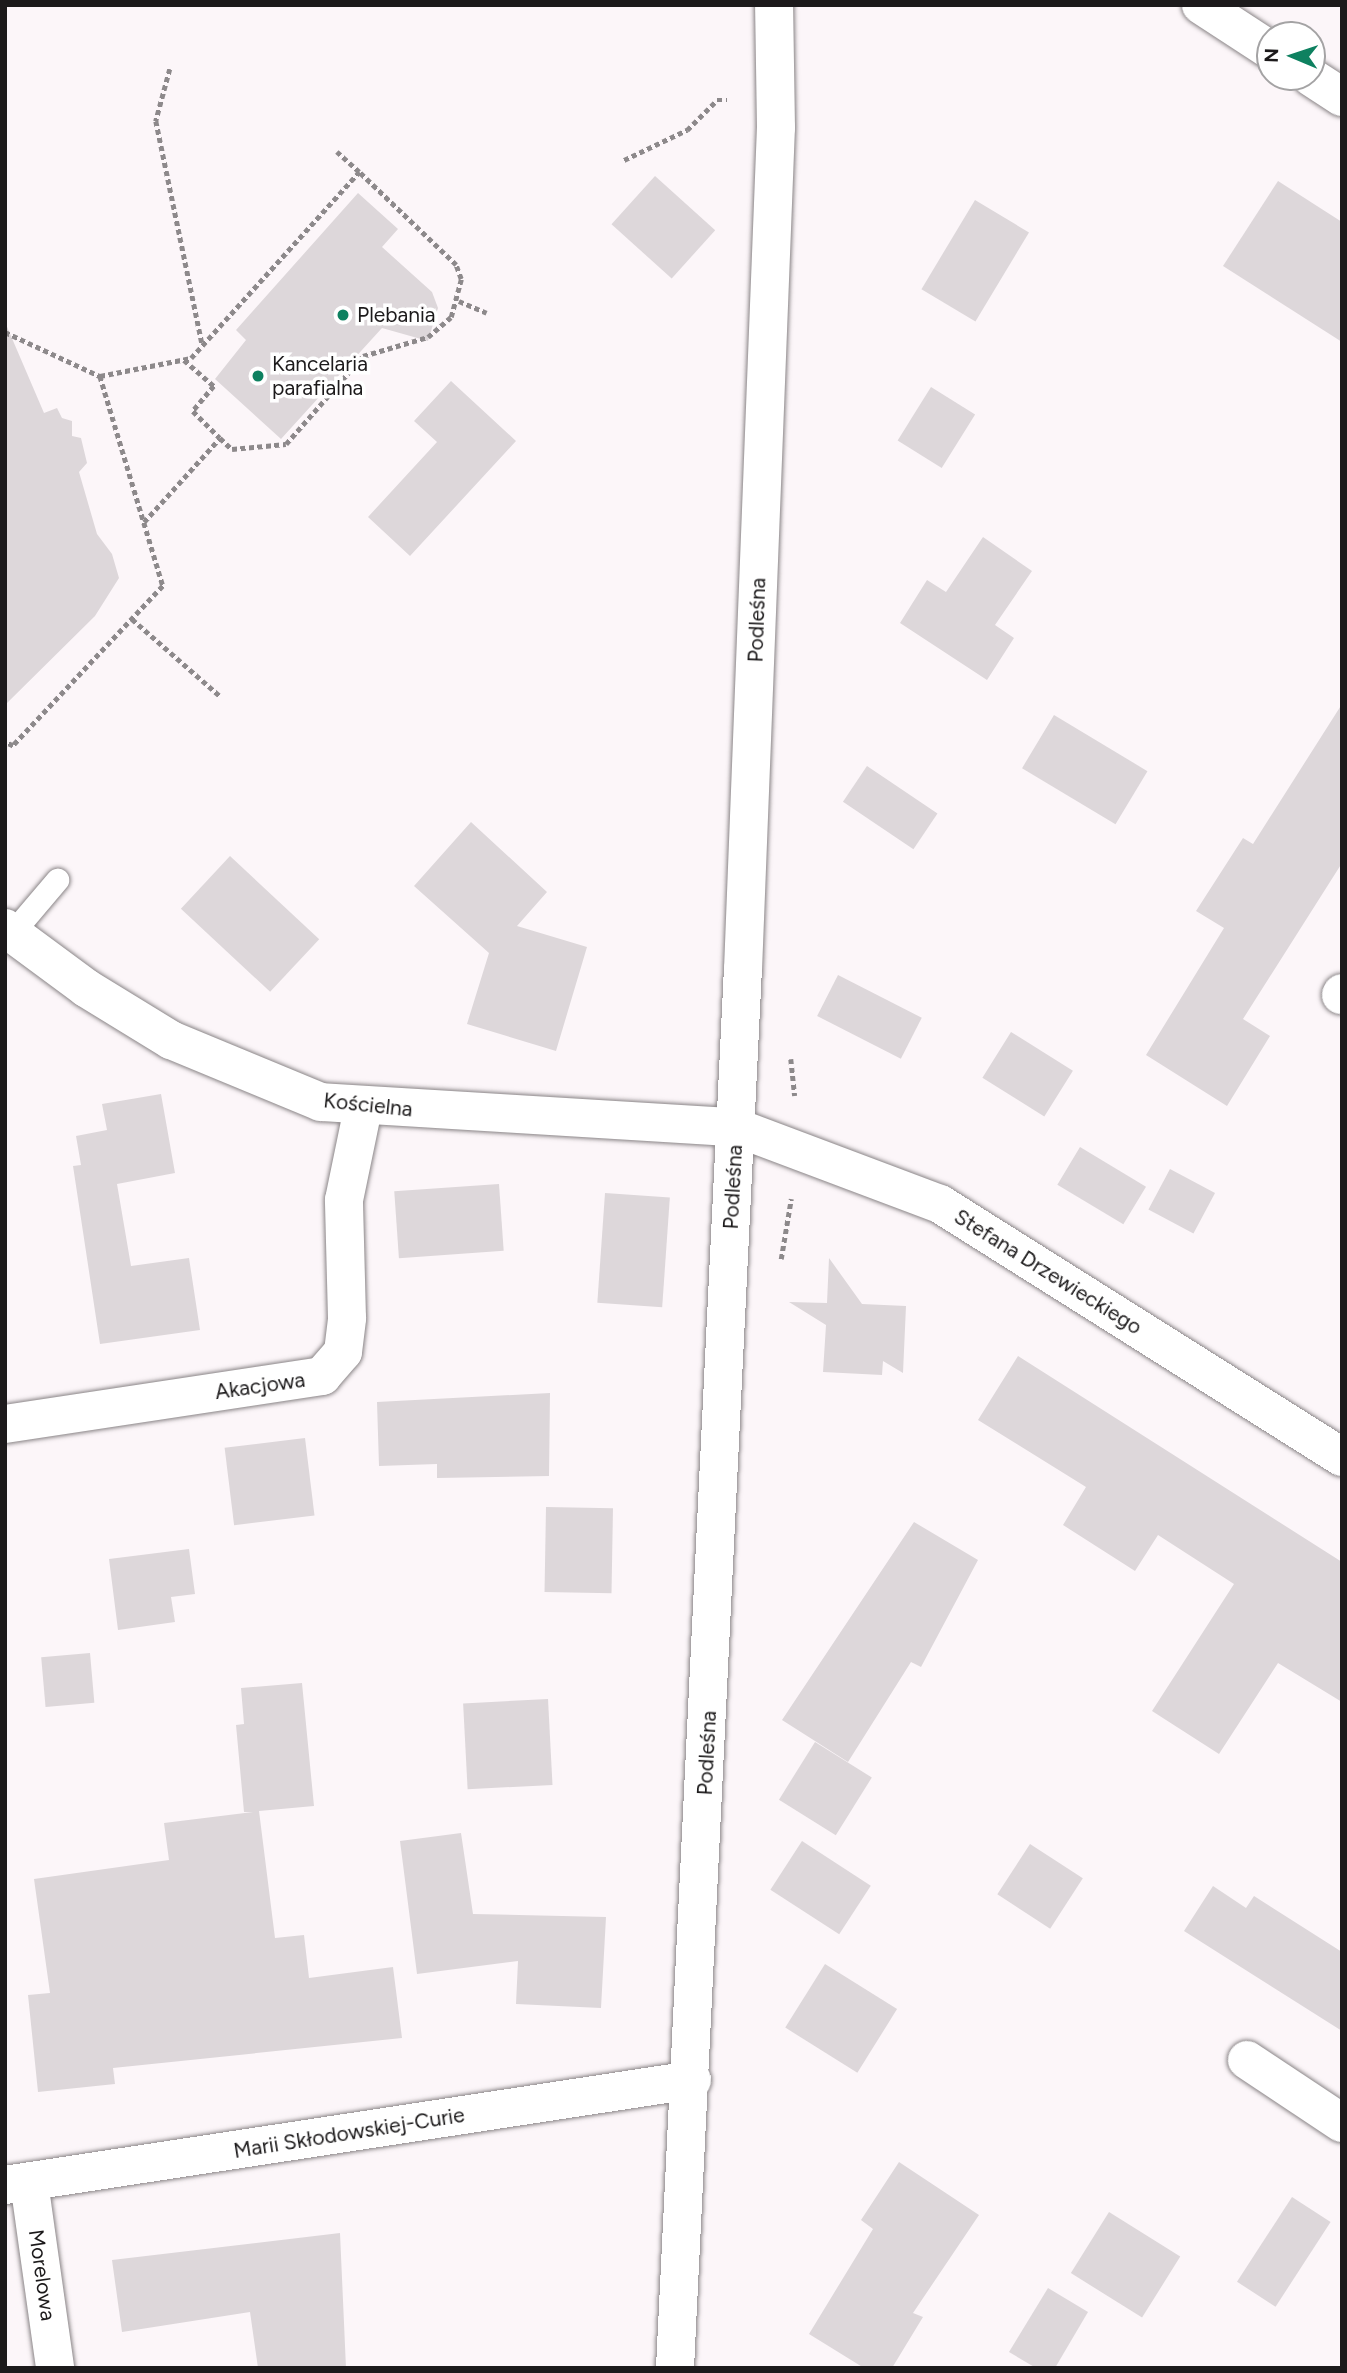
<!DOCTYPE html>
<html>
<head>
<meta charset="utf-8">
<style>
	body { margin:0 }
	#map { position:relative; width:1347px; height:2373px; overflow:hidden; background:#fcf6f9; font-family:Figtree,sans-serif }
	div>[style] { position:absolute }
	.building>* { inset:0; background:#ddd7da; transform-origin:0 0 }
	.path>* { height:4.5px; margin-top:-2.25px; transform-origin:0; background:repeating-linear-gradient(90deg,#8d898b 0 5px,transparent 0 8.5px) }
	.roads { filter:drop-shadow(0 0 2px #8a8587) drop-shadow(0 0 2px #8a8587) }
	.lane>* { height:23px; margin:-11.5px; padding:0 11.5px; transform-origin:11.5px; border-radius:11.5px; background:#fff }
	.street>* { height:38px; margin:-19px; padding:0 19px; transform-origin:19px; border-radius:19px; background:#fff }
	.secondary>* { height:38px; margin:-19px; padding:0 19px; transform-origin:19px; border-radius:19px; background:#fff }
	.dots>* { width:19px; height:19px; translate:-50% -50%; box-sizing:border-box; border:4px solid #fff; border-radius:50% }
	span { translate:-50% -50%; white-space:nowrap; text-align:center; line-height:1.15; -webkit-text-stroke:7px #fff; paint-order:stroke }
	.poi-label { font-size:21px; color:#1c1a1b }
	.left { translate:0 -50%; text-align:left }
	.street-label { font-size:21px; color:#1c1a1b }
	.frame { position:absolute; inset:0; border:7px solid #1c1a1b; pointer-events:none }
	.north { position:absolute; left:1256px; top:21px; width:70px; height:70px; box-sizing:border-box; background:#fff; border:2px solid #a4a3a4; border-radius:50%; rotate:272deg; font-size:19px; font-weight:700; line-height:28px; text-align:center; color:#1c1a1b }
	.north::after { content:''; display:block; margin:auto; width:24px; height:32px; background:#0e8160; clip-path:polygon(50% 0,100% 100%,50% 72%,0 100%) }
</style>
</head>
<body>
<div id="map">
	<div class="building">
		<div style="left:655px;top:176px;width:81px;height:65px;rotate:42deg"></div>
		<div style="clip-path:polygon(1278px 181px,1342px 222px,1342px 342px,1223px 266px)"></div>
		<div style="clip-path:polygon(358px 193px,398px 229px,382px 247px,432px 292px,438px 308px,428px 341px,382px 328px,281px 439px,215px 379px,246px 340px,236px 330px)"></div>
		<div style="left:975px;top:200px;width:63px;height:104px;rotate:31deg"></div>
		<div style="clip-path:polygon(5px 322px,44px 413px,57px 408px,62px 418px,72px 421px,72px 436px,81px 438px,87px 463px,79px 472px,97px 534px,112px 554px,119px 578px,95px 616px,5px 705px)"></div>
		<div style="clip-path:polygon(451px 381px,516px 441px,410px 556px,368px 517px,437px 442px,414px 421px)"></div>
		<div style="left:931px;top:387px;width:52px;height:63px;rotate:32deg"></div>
		<div style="clip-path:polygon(983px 537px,1032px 571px,995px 625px,1014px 638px,987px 680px,900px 623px,927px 580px,946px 592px)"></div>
		<div style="clip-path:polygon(1342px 704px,1342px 863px,1243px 1019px,1270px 1036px,1227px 1106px,1146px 1055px,1224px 928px,1196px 911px,1243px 838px,1253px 844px)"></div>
		<div style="left:1054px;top:715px;width:109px;height:62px;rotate:31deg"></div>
		<div style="left:867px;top:766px;width:85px;height:43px;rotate:34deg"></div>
		<div style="clip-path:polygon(471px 822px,547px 892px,517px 926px,587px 947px,556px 1051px,467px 1024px,489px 953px,414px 886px)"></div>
		<div style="left:230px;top:856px;width:122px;height:72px;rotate:43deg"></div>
		<div style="left:838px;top:975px;width:94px;height:46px;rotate:27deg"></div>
		<div style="left:1011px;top:1032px;width:73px;height:54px;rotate:32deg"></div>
		<div style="clip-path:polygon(161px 1094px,175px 1173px,117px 1184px,131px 1266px,189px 1258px,200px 1330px,100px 1344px,73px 1166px,81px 1165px,76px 1136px,107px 1130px,102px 1104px)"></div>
		<div style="left:1080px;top:1147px;width:77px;height:44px;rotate:31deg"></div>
		<div style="left:1170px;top:1169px;width:51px;height:46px;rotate:28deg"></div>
		<div style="left:499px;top:1184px;width:67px;height:105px;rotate:86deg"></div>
		<div style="left:605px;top:1193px;width:65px;height:110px;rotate:4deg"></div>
		<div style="clip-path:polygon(829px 1258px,862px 1304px,906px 1306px,903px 1373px,883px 1361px,882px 1375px,823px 1372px,826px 1325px,789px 1302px,827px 1303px)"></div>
		<div style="clip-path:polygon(1018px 1356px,1342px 1562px,1342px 1702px,1278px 1663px,1219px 1754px,1152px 1711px,1234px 1584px,1158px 1535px,1135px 1571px,1063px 1525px,1086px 1487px,978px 1420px)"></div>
		<div style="clip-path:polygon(550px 1393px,549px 1476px,437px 1478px,437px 1464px,379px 1466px,377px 1402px)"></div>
		<div style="left:305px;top:1438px;width:78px;height:81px;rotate:83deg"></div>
		<div style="left:546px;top:1507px;width:67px;height:85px;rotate:1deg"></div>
		<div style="clip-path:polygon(914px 1522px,978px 1560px,921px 1667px,911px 1662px,848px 1762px,782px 1720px)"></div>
		<div style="clip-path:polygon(189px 1549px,195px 1594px,171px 1597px,175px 1622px,118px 1630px,109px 1559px)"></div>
		<div style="left:90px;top:1653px;width:50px;height:49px;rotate:85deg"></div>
		<div style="clip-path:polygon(302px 1683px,314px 1806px,259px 1811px,275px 1938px,304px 1935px,309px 1978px,393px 1967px,402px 2038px,113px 2068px,115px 2084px,38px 2092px,28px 1995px,50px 1993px,34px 1879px,169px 1860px,164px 1823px,253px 1812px,244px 1812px,236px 1725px,244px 1724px,241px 1688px)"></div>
		<div style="left:548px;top:1699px;width:86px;height:85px;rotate:87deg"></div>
		<div style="left:815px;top:1742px;width:67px;height:68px;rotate:32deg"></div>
		<div style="clip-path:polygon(461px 1833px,473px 1914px,606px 1917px,601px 2008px,516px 2004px,518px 1961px,417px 1974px,400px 1841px)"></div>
		<div style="left:802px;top:1841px;width:82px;height:58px;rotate:33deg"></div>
		<div style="left:1030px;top:1844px;width:63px;height:60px;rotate:33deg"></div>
		<div style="clip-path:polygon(1213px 1886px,1246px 1908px,1254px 1896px,1342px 1952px,1342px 2031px,1184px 1931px)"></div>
		<div style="left:825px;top:1964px;width:85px;height:75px;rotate:32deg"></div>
		<div style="clip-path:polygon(899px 2162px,979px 2215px,913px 2313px,923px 2317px,892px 2368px,864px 2368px,809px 2334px,873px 2229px,861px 2220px)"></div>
		<div style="left:1292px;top:2197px;width:46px;height:101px;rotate:33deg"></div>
		<div style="left:1109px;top:2212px;width:84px;height:72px;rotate:32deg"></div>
		<div style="clip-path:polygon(340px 2233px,346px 2368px,258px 2368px,250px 2312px,122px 2332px,112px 2260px)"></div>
		<div style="clip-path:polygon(1048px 2288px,1088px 2312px,1055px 2368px,1036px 2368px,1009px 2352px)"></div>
	</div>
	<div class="path">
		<div style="left:170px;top:69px;width:54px;rotate:105.1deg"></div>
		<div style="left:156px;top:121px;width:228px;rotate:78.3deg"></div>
		<div style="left:624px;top:160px;width:70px;rotate:-25.5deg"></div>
		<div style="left:687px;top:130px;width:42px;rotate:-45deg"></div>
		<div style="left:717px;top:100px;width:10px"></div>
		<div style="left:459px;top:301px;width:30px;rotate:23deg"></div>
		<div style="left:5px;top:332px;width:105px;rotate:24.9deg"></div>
		<div style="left:100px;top:376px;width:219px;rotate:73.3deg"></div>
		<div style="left:163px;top:586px;width:219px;rotate:133.2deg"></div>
		<div style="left:13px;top:746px;width:9px;rotate:-153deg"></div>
		<div style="left:184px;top:360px;width:40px;rotate:41deg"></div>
		<div style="left:214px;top:386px;width:33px;rotate:130deg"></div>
		<div style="left:193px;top:411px;width:38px;rotate:45deg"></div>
		<div style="left:100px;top:376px;width:93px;rotate:-11.2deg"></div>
		<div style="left:191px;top:358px;width:251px;rotate:-47.9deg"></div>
		<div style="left:359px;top:172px;width:30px;rotate:-138deg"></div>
		<div style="left:144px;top:522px;width:113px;rotate:-47.9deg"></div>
		<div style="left:220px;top:438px;width:16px;rotate:43deg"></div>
		<div style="left:232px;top:449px;width:54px;rotate:-5.3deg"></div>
		<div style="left:286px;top:444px;width:117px;rotate:-48.8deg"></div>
		<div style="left:363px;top:356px;width:68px;rotate:-16.3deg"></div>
		<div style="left:428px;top:337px;width:30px;rotate:-41deg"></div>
		<div style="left:451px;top:317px;width:39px;rotate:-75deg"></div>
		<div style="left:461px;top:279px;width:15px;rotate:-110deg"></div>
		<div style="left:456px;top:265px;width:134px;rotate:-136.2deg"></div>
		<div style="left:132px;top:619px;width:118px;rotate:41.2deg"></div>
		<div style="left:791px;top:1059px;width:37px;rotate:84deg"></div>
		<div style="left:781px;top:1259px;width:61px;rotate:-80.5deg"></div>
	</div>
	<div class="roads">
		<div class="lane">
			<div style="left:12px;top:933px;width:70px;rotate:-49.7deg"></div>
		</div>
		<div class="street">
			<div style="left:1201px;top:5px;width:82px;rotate:33.1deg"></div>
			<div style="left:1311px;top:77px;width:37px;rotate:33deg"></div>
			<div style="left:5px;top:928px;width:101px;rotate:36.5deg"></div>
			<div style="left:86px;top:988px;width:100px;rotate:31.5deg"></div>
			<div style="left:171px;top:1040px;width:162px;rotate:22.5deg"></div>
			<div style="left:321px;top:1102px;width:415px;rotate:3.5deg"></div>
			<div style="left:735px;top:1127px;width:219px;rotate:20.6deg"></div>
			<div style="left:940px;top:1204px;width:475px;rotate:32.2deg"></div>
			<div style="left:1341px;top:995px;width:2px;rotate:-63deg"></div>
			<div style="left:5px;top:1424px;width:321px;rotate:-8.6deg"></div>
			<div style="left:322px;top:1376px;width:32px;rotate:-49deg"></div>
			<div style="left:343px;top:1352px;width:34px;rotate:-83deg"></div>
			<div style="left:347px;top:1318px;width:118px;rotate:-91.5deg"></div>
			<div style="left:344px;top:1200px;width:94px;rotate:-78.3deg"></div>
			<div style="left:1247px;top:2060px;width:114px;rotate:33.6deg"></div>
			<div style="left:29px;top:2182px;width:188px;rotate:82deg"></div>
			<div style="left:5px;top:2185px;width:695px;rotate:-8.69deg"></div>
		</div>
		<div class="secondary">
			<div style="left:675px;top:2368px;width:1400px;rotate:-87.22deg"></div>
			<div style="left:743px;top:970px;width:843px;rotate:-87.76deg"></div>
			<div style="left:776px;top:128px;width:123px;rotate:-90.9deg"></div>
		</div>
	</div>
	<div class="dots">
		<div style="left:343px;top:315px;background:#0e8160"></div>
		<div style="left:258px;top:376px;background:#0e8160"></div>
	</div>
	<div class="poi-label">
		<span class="left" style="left:357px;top:315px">Plebania</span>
		<span class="left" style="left:272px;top:376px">Kancelaria<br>parafialna</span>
	</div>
	<div class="street-label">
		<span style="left:757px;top:620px;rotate:-88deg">Podleśna</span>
		<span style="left:368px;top:1105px;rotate:6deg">Kościelna</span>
		<span style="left:733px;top:1187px;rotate:-87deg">Podleśna</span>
		<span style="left:1048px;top:1272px;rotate:32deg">Stefana Drzewieckiego</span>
		<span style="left:260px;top:1386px;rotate:-8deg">Akacjowa</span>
		<span style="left:707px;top:1753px;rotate:-87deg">Podleśna</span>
		<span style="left:349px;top:2133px;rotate:-9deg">Marii Skłodowskiej-Curie</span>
		<span style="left:42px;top:2275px;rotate:82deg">Morelowa</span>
	</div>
	<div class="frame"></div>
	<div class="north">N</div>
</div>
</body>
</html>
